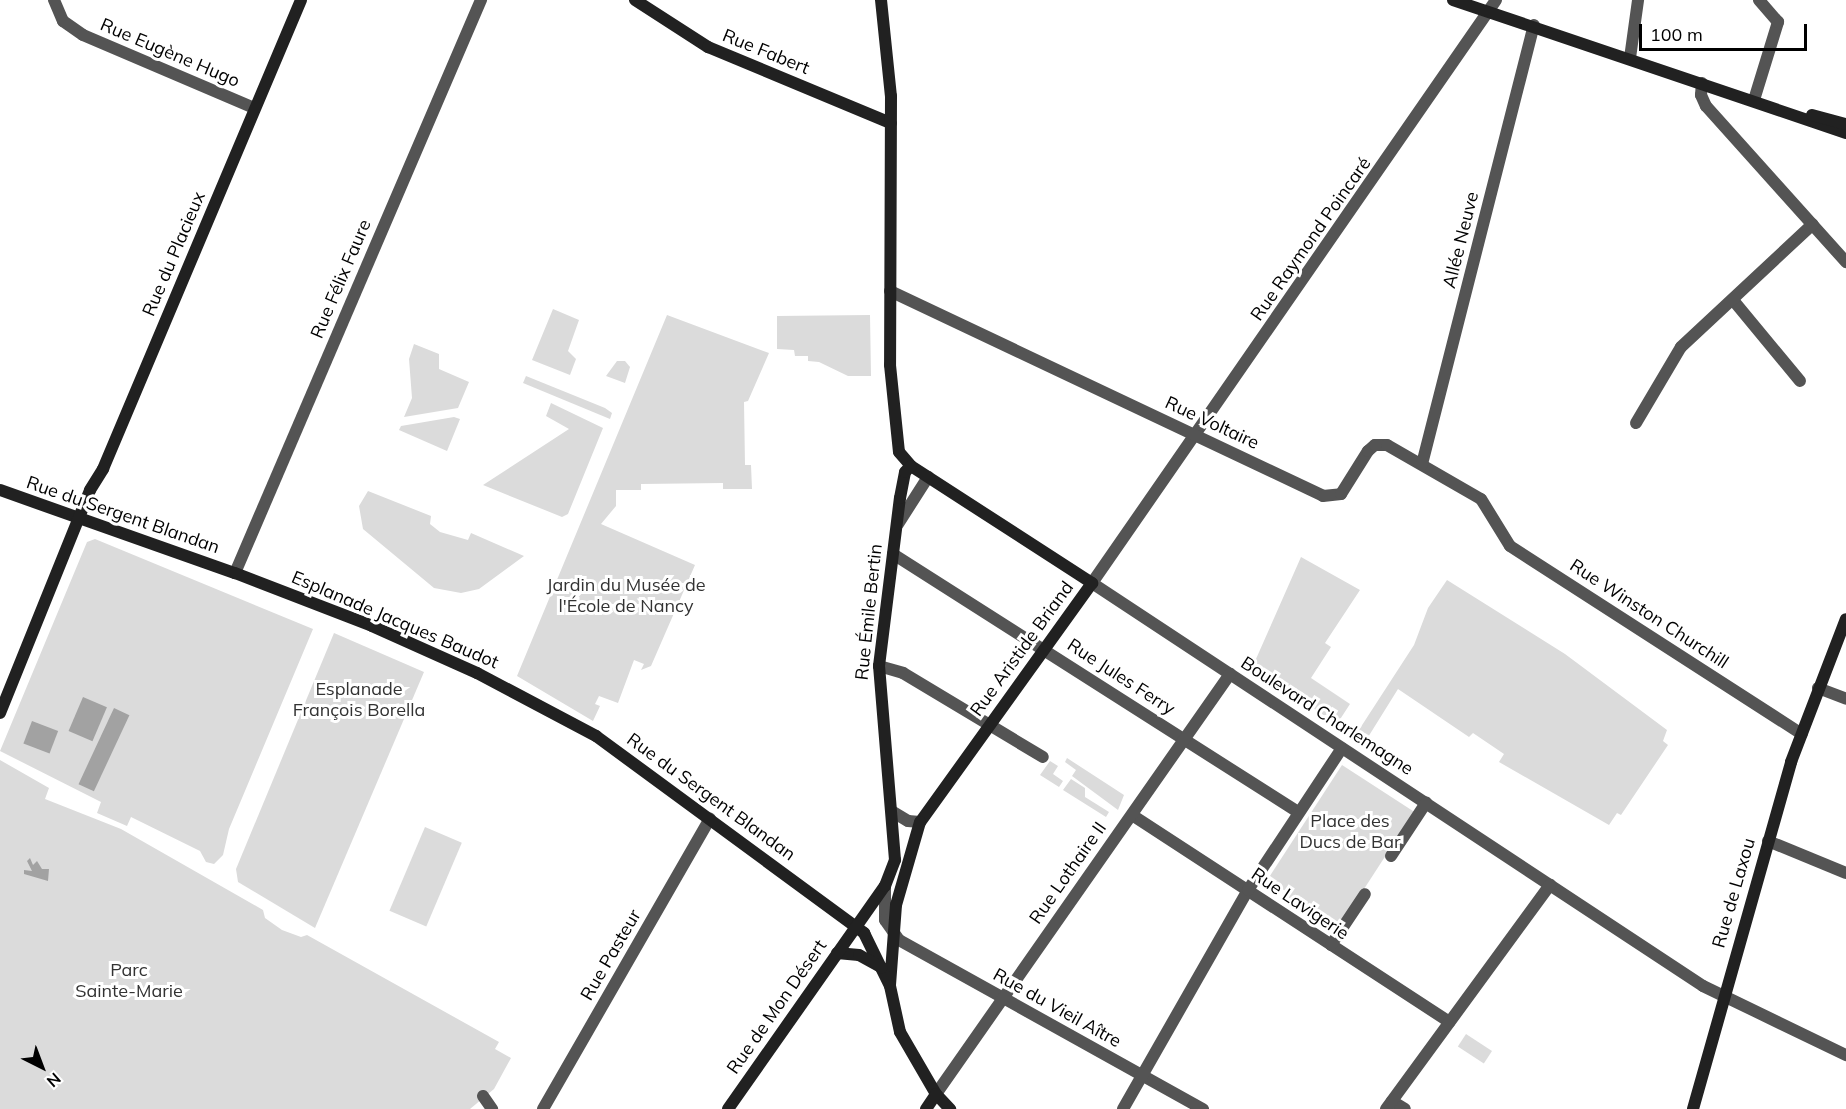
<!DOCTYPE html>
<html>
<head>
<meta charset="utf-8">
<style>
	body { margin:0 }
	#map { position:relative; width:1846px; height:1109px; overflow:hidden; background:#fff; font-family:Mulish,sans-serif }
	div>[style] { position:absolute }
	.green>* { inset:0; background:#dbdbdb; transform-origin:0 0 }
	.water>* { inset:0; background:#a2a2a2; transform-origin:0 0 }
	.street>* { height:12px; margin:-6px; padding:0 6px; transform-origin:6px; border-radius:6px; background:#545454 }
	.secondary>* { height:12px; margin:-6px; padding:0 6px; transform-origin:6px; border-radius:6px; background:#212121 }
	span { translate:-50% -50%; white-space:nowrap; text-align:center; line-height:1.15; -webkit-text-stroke:6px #fff; paint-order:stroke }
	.street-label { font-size:18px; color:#000 }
	.park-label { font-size:18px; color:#323232 }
	.north { position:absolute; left:12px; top:1037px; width:60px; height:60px; -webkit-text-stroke:4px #fff; paint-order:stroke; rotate:138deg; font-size:16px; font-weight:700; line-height:24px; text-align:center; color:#000 }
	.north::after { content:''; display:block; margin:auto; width:21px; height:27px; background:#000; clip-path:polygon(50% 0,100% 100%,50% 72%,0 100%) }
	.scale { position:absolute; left:1639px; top:24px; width:168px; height:27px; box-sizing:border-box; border:3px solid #000; border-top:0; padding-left:8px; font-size:18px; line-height:21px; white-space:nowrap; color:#000; -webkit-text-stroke:4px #fff; paint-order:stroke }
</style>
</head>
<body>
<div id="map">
	<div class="green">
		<div style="clip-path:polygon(553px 309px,579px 320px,568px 351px,576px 359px,570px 375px,532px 360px)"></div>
		<div style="clip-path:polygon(667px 315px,769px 353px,748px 401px,744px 402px,745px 465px,751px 465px,752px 489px,723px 489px,723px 483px,641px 484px,641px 490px,616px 490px,616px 506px,601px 524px,695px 565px,651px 666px,641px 670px,644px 664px,634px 660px,618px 703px,599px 696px,595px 704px,600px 706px,593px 721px,517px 676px)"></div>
		<div style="clip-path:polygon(870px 315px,871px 376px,848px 376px,819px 362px,808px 361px,808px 356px,795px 356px,794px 350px,777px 349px,777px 316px)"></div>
		<div style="clip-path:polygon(414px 344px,439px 354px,439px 369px,469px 382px,458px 408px,404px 417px,412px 398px,409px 359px)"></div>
		<div style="clip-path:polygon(617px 361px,625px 361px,630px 367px,625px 383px,606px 376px)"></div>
		<div style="clip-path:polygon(526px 376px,605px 408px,612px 413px,610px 419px,523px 383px)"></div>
		<div style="clip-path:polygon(551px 403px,603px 428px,568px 514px,562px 517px,483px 485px,569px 429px,546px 416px)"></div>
		<div style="clip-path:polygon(454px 417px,460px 419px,447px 451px,399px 430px,401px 426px)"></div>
		<div style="clip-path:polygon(368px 491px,431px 516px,430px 524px,440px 532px,468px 540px,471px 533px,524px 556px,479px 589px,461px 593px,434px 588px,363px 529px,359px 506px)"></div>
		<div style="clip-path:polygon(95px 539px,313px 629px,229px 829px,223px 855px,214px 864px,206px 862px,200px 851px,131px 817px,127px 826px,97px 813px,101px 802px,0 751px,87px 542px)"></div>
		<div style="clip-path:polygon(1301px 557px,1360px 590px,1325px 643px,1331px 647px,1311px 678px,1350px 704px,1337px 724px,1252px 668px)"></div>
		<div style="clip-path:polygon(1447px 580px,1565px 654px,1667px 730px,1663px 741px,1668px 745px,1621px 815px,1617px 813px,1609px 825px,1499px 762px,1504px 754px,1473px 733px,1469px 737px,1398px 689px,1365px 742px,1355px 736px,1414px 645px,1428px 608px)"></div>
		<div style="clip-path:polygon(334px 633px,424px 672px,315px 928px,238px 882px,236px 869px)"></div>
		<div style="clip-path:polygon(1067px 758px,1124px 795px,1118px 810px,1072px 776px,1076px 770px,1065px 762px)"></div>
		<div style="clip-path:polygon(0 760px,49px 788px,45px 799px,121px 829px,263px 910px,265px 918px,282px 930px,301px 937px,307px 935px,499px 1042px,495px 1049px,511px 1058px,494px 1089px,470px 1109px,0 1109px)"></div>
		<div style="clip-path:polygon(1050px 761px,1058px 766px,1053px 774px,1063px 781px,1059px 787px,1040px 775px)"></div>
		<div style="left:1342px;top:765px;width:86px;height:140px;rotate:33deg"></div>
		<div style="clip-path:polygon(1071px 779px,1085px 788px,1085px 797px,1109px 812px,1106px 817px,1063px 790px)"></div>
		<div style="left:425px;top:827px;width:40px;height:91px;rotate:23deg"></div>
		<div style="left:1466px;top:1034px;width:31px;height:15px;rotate:33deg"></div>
	</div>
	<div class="water">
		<div style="left:83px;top:697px;width:26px;height:37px;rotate:23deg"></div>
		<div style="left:114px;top:708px;width:17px;height:84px;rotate:25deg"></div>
		<div style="left:32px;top:721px;width:28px;height:24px;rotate:21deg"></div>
		<div style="clip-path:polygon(30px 858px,33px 865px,37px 861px,42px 869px,49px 869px,48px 881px,24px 874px,24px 870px,32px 871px,27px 861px)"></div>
	</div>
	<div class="street">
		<div style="left:54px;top:0;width:23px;rotate:67deg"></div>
		<div style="left:63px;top:21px;width:24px;rotate:35deg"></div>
		<div style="left:83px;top:35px;width:186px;rotate:23.1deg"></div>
		<div style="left:1496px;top:0;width:709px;rotate:124.72deg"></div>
		<div style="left:1092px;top:583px;width:732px;rotate:33.41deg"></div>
		<div style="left:1703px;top:986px;width:159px;rotate:25.8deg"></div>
		<div style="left:1630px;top:58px;width:59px;rotate:-82.1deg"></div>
		<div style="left:1702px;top:83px;width:12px;rotate:95deg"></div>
		<div style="left:1701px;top:95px;width:12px;rotate:66deg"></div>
		<div style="left:1706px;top:106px;width:210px;rotate:48.1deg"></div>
		<div style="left:1754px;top:100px;width:82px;rotate:-72.9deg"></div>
		<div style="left:1778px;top:22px;width:29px;rotate:-131deg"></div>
		<div style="left:890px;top:291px;width:479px;rotate:25.3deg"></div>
		<div style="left:1323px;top:496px;width:18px;rotate:-6deg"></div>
		<div style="left:1341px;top:494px;width:51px;rotate:-57.9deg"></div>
		<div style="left:1368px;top:451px;width:9px;rotate:-41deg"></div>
		<div style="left:1375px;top:445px;width:12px"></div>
		<div style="left:1387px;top:445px;width:108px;rotate:29.9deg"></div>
		<div style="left:1481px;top:499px;width:55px;rotate:58.3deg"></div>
		<div style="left:1510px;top:546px;width:347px;rotate:32.8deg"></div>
		<div style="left:1733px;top:300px;width:105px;rotate:50.4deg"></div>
		<div style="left:1636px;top:423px;width:88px;rotate:-59.4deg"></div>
		<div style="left:1681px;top:347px;width:180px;rotate:-43deg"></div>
		<div style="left:1422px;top:464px;width:453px;rotate:-75.7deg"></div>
		<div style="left:898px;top:524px;width:56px;rotate:-57.4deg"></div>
		<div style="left:893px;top:554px;width:480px;rotate:32.5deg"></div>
		<div style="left:235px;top:573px;width:624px;rotate:-66.77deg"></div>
		<div style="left:879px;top:666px;width:25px;rotate:16deg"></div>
		<div style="left:903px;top:673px;width:163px;rotate:31deg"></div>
		<div style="left:1818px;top:688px;width:30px;rotate:21deg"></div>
		<div style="left:893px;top:812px;width:17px;rotate:31deg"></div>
		<div style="left:908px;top:821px;width:12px;rotate:5deg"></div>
		<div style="left:1132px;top:815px;width:379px;rotate:33.1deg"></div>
		<div style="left:1768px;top:841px;width:84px;rotate:22.3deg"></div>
		<div style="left:1391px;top:856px;width:64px;rotate:-56.6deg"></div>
		<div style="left:885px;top:886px;width:34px;rotate:90deg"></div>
		<div style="left:885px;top:920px;width:24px;rotate:55deg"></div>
		<div style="left:899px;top:940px;width:348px;rotate:29.1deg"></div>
		<div style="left:1331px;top:945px;width:61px;rotate:-56.3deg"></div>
		<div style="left:936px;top:1094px;width:513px;rotate:-55.01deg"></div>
		<div style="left:483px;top:1096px;width:16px;rotate:55deg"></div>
		<div style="left:1392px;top:1101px;width:15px;rotate:32deg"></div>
		<div style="left:543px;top:1109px;width:335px;rotate:-60.1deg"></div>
		<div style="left:1123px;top:1109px;width:252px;rotate:-60.3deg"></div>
		<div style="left:1248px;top:890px;width:170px;rotate:-56.5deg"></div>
		<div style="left:1386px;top:1109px;width:278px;rotate:-53.8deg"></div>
	</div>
	<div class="secondary">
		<div style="left:635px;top:0;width:87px;rotate:32.8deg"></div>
		<div style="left:708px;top:47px;width:198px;rotate:22.6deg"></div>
		<div style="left:881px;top:0;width:97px;rotate:84.1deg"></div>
		<div style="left:891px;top:96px;width:269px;rotate:90.2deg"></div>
		<div style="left:890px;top:365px;width:87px;rotate:84.1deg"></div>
		<div style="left:899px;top:452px;width:18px;rotate:49deg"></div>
		<div style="left:911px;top:466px;width:216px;rotate:32.9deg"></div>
		<div style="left:1092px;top:583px;width:294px;rotate:125.7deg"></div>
		<div style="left:920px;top:822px;width:86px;rotate:106.1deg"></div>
		<div style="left:896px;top:905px;width:80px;rotate:94.3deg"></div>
		<div style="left:1453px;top:0;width:415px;rotate:18.7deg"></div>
		<div style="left:1812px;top:115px;width:35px;rotate:15deg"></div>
		<div style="left:0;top:490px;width:249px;rotate:19.5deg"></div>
		<div style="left:235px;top:573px;width:147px;rotate:21.1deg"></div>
		<div style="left:372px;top:626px;width:115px;rotate:24.1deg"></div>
		<div style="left:477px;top:673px;width:135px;rotate:27.9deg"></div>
		<div style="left:596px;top:736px;width:333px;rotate:36.3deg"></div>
		<div style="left:864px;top:933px;width:59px;rotate:63.9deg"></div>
		<div style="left:890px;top:986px;width:47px;rotate:77.7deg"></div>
		<div style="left:900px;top:1032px;width:72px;rotate:59.9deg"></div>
		<div style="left:936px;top:1094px;width:21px;rotate:47deg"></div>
		<div style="left:0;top:713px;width:240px;rotate:-68deg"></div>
		<div style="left:90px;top:490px;width:25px;rotate:-58deg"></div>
		<div style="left:103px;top:469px;width:509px;rotate:-67.11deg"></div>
		<div style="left:837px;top:953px;width:22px;rotate:5deg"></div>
		<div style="left:859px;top:955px;width:26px;rotate:29deg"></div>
		<div style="left:728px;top:1109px;width:273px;rotate:-54.9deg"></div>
		<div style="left:885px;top:886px;width:28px;rotate:-69deg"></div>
		<div style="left:895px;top:860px;width:195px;rotate:-94.7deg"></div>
		<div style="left:879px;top:666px;width:169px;rotate:-82.9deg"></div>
		<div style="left:900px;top:498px;width:26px;rotate:-79deg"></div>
		<div style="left:905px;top:472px;width:8px;rotate:-45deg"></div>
		<div style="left:926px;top:1109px;width:18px;rotate:-56deg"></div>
		<div style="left:1693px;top:1109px;width:361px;rotate:-74.2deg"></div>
		<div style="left:1791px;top:762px;width:153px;rotate:-69deg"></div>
	</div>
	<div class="street-label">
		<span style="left:766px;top:52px;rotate:22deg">Rue Fabert</span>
		<span style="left:170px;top:53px;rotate:23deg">Rue Eugène Hugo</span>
		<span style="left:1311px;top:239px;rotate:-55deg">Rue Raymond Poincaré</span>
		<span style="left:1461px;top:240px;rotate:-76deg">Allée Neuve</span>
		<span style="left:174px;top:254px;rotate:-67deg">Rue du Placieux</span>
		<span style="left:341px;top:279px;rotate:-67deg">Rue Félix Faure</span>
		<span style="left:1212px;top:423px;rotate:25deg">Rue Voltaire</span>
		<span style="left:123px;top:515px;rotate:19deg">Rue du Sergent Blandan</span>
		<span style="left:869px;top:612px;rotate:-84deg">Rue Émile Bertin</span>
		<span style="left:1649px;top:614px;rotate:33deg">Rue Winston Churchill</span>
		<span style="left:395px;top:620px;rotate:23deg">Esplanade Jacques Baudot</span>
		<span style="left:1022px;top:649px;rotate:-54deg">Rue Aristide Briand</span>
		<span style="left:1121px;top:677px;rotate:33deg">Rue Jules Ferry</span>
		<span style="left:1327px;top:716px;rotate:33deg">Boulevard Charlemagne</span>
		<span style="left:711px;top:797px;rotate:36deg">Rue du Sergent Blandan</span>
		<span style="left:1068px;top:873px;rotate:-55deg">Rue Lothaire II</span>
		<span style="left:1734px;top:893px;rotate:-74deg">Rue de Laxou</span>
		<span style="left:1300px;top:904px;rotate:34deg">Rue Lavigerie</span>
		<span style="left:611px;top:955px;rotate:-60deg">Rue Pasteur</span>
		<span style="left:777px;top:1007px;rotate:-55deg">Rue de Mon Désert</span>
		<span style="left:1057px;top:1008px;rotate:29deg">Rue du Vieil Aître</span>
	</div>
	<div class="park-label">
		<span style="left:626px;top:596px">Jardin du Musée de<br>l'École de Nancy</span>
		<span style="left:359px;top:700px">Esplanade<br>François Borella</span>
		<span style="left:1350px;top:832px">Place des<br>Ducs de Bar</span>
		<span style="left:129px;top:981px">Parc<br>Sainte-Marie</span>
	</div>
	<div class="north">N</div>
	<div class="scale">100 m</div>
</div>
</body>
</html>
